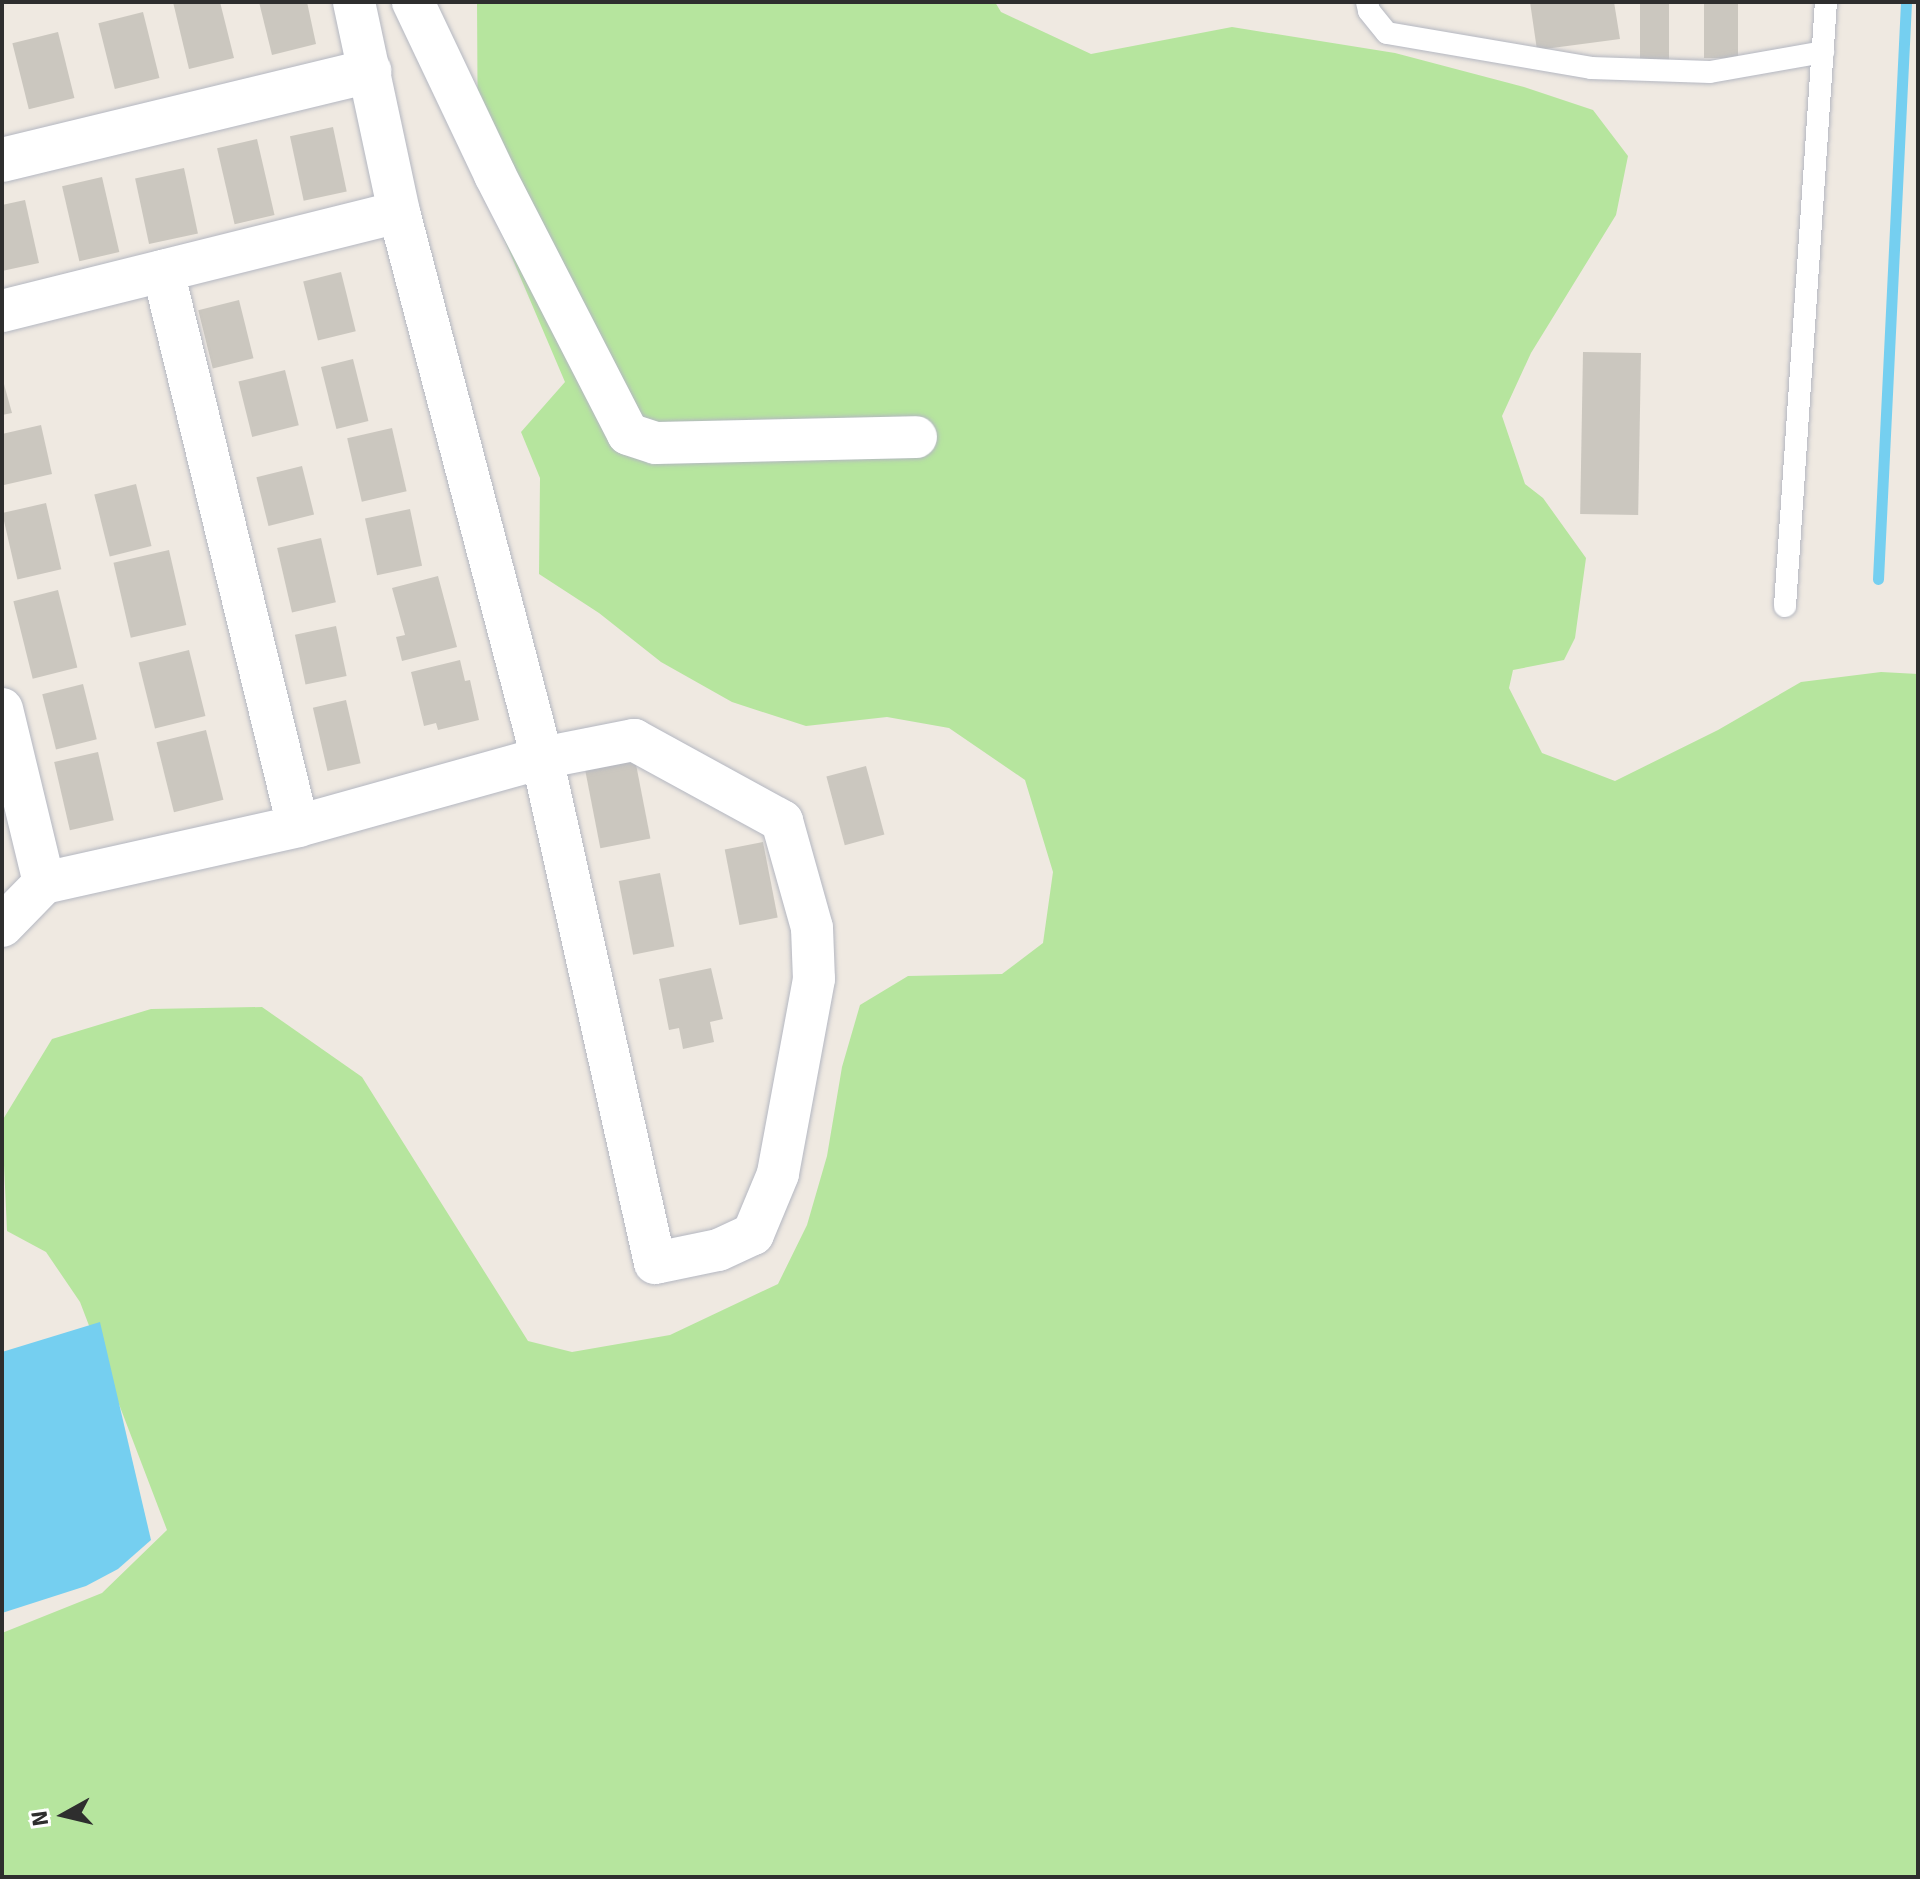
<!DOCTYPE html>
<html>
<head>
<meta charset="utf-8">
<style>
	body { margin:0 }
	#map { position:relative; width:1920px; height:1879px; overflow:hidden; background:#efe9e1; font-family:Signika,sans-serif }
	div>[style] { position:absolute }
	.green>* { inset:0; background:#b6e59e }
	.water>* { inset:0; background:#75cff0 }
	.stream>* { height:11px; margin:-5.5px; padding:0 5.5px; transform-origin:5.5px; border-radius:5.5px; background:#75cff0 }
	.building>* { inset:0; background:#cbc7bf; transform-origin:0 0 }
	.roads { filter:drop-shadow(0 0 2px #b4b7c1) drop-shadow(0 0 2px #b4b7c1) }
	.lane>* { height:22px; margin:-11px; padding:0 11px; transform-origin:11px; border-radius:11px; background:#fff }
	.street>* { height:42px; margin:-21px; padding:0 21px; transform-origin:21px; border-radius:21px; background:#fff }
	.secondary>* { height:44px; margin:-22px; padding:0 22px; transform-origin:22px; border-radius:22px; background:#fff }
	span { translate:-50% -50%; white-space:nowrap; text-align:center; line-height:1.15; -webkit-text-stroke:7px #fff; paint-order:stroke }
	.frame { position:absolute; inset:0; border:4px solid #2e2e2e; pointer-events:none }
	.north { position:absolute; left:24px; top:1775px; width:80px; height:80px; -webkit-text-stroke:6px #fff; paint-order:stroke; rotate:262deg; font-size:22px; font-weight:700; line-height:32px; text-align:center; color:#2e2e2e }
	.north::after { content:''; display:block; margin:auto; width:28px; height:36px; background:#2e2e2e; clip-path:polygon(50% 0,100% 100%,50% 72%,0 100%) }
</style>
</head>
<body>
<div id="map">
	<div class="green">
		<div style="clip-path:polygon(477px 2px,995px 2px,1001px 12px,1091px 54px,1232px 27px,1395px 53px,1524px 87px,1593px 110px,1628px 156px,1616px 215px,1531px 353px,1502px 416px,1525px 484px,1543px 498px,1586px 558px,1575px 638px,1564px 660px,1513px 670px,1509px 688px,1542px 753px,1615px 781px,1718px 730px,1801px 682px,1881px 672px,1918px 674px,1918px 1877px,2px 1877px,2px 1633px,102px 1593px,167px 1530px,80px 1302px,46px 1252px,7px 1231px,2px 1121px,52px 1039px,151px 1009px,262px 1007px,362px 1077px,528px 1341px,572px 1352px,670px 1335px,778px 1284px,807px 1225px,827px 1156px,842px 1067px,860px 1005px,908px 976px,1002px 974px,1043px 943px,1053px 872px,1025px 780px,949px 728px,887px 717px,806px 726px,732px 702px,661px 662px,599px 613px,539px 574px,540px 478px,521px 432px,565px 382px,478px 178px)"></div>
	</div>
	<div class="water">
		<div style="clip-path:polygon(100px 1322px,151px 1540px,118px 1569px,86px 1586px,2px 1613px,2px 1352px)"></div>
	</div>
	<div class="stream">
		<div style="left:1878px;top:579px;width:578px;rotate:-87.22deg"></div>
	</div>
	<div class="building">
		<div style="clip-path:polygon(173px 2px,220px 2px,234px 58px,189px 69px)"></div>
		<div style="clip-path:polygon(259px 2px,307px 2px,316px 44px,272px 55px)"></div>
		<div style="clip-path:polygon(1530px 2px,1614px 2px,1620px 39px,1537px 50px)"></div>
		<div style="left:1640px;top:2px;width:29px;height:66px"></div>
		<div style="left:1704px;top:2px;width:34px;height:56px"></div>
		<div style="left:143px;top:12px;width:68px;height:46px;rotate:76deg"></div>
		<div style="left:58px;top:32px;width:68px;height:47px;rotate:76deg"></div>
		<div style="left:333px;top:127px;width:66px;height:44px;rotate:78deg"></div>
		<div style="left:257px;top:139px;width:78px;height:41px;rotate:77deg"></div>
		<div style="left:184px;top:168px;width:67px;height:50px;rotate:78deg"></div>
		<div style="left:102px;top:177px;width:77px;height:41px;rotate:77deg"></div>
		<div style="clip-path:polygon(25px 200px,39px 263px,2px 271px,2px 205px)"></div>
		<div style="left:341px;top:272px;width:61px;height:39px;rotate:76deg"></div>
		<div style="left:239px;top:300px;width:60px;height:42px;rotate:76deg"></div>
		<div style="left:1583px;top:352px;width:58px;height:162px;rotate:1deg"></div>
		<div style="left:353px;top:359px;width:64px;height:33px;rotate:76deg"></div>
		<div style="left:285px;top:370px;width:57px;height:48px;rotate:76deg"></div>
		<div style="clip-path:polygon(2px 377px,12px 413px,2px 415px)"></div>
		<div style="clip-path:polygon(41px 425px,52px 474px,4px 485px,2px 434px)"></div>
		<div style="left:392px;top:428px;width:65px;height:46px;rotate:77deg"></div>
		<div style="left:302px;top:466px;width:50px;height:47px;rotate:76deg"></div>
		<div style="left:136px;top:484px;width:64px;height:43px;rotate:76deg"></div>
		<div style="left:46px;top:503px;width:68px;height:45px;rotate:77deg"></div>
		<div style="left:410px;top:509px;width:58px;height:46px;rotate:78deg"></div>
		<div style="left:321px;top:538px;width:66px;height:45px;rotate:77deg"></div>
		<div style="left:169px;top:550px;width:77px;height:57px;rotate:77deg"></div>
		<div style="clip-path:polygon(438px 576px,457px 647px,402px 661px,396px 637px,405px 635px,392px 588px)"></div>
		<div style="left:58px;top:590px;width:80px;height:46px;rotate:76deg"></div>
		<div style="left:336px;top:626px;width:51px;height:42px;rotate:78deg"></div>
		<div style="left:189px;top:650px;width:68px;height:52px;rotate:76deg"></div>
		<div style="clip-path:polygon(460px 660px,465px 681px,470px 680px,479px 720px,438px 730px,436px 723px,424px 726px,411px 672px)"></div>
		<div style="left:83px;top:684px;width:57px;height:42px;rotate:76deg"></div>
		<div style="left:346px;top:700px;width:65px;height:34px;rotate:77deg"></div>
		<div style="left:206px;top:730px;width:72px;height:51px;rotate:76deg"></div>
		<div style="left:98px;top:752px;width:70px;height:45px;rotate:77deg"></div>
		<div style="left:634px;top:754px;width:86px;height:51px;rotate:79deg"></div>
		<div style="left:866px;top:766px;width:71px;height:41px;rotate:75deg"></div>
		<div style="left:763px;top:842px;width:77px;height:39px;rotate:79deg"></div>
		<div style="left:660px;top:873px;width:75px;height:42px;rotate:79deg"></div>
		<div style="clip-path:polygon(711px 968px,723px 1019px,710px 1022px,714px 1042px,683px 1049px,679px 1028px,669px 1030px,659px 979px)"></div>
	</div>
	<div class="roads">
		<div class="lane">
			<div style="left:1367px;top:2px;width:9px;rotate:77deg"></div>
			<div style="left:1369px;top:11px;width:28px;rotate:51deg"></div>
			<div style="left:1387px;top:33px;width:207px;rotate:9.7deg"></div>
			<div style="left:1591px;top:68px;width:119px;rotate:1.9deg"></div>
			<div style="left:1710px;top:72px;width:115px;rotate:-10deg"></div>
			<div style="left:1785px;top:606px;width:605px;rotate:-86.12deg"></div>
		</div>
		<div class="street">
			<div style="left:413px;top:2px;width:191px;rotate:64.6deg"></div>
			<div style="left:495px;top:175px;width:291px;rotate:62.8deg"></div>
			<div style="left:628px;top:434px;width:29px;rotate:18deg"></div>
			<div style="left:656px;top:443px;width:260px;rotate:-1.3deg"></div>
			<div style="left:163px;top:271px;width:571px;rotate:76.33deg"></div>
			<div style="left:2px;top:311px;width:409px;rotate:-14deg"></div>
			<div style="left:2px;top:709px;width:179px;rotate:76.4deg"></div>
			<div style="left:2px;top:926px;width:60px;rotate:-45.7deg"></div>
			<div style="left:44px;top:883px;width:260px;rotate:-12.6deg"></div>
			<div style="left:298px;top:826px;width:253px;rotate:-15.6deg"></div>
			<div style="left:542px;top:758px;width:94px;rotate:-11.1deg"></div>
			<div style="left:634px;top:740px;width:169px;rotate:28.7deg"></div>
			<div style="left:782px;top:821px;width:111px;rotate:74.3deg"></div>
			<div style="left:812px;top:928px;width:51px;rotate:87.8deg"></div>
			<div style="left:814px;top:979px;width:198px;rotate:100.5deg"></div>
			<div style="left:778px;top:1174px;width:65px;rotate:112.6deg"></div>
			<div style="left:753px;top:1234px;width:38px;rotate:155deg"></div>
			<div style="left:718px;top:1250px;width:64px;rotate:168.3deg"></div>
			<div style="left:655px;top:1263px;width:517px;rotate:-102.61deg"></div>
			<div style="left:542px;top:758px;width:564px;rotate:-104.68deg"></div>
			<div style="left:399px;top:212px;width:215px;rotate:-102.1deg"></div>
		</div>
		<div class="secondary">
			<div style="left:2px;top:160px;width:378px;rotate:-13.6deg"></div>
		</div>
	</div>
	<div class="frame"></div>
	<div class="north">N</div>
</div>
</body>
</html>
